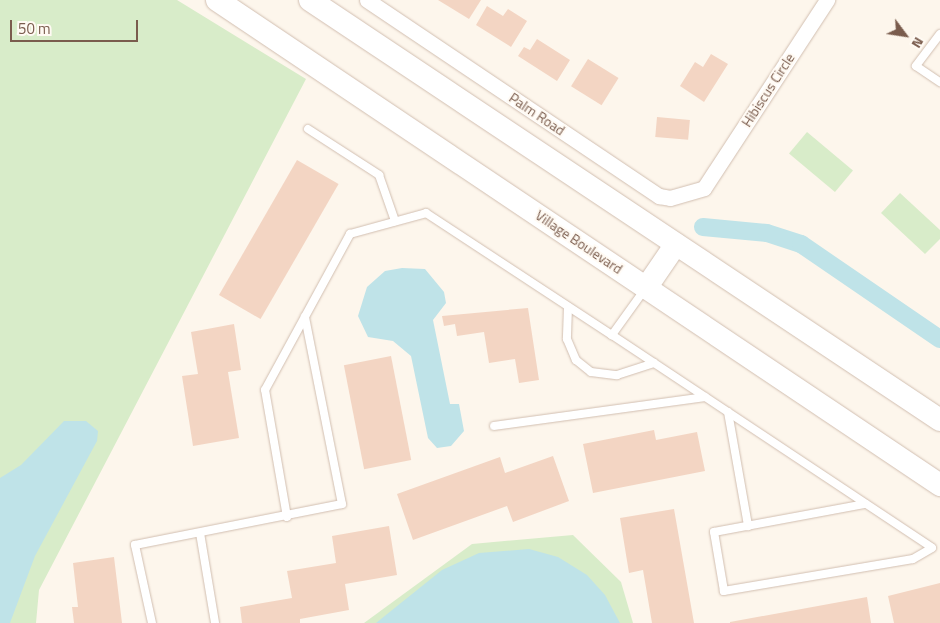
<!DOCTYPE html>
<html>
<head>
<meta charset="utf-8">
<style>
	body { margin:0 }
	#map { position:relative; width:940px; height:623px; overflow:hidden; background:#fdf6ec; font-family:"Titillium Web",sans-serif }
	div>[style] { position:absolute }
	.green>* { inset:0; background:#d8ecc9; transform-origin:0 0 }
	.water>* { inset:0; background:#bfe3e8 }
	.canal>* { height:18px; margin:-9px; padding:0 9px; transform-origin:9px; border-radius:9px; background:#bfe3e8 }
	.building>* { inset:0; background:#f3d5c3; transform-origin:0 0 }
	.roads { filter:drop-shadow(0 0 1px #d1beb0) drop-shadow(0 0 1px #d1beb0) }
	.lane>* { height:8px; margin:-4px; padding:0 4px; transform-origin:4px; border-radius:4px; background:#fff }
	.street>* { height:15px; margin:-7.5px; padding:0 7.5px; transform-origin:7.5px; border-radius:7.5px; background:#fff }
	.secondary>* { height:22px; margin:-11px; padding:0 11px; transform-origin:11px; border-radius:11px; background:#fff }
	span { translate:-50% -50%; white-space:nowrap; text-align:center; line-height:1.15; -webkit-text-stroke:4px #fffaf3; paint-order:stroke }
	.street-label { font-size:14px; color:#7a5c4d }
	.north { position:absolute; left:880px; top:10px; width:50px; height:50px; -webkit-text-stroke:4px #fffaf3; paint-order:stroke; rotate:121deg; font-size:14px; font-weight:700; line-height:20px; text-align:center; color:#7a5c4d }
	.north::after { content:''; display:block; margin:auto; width:18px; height:22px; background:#7a5c4d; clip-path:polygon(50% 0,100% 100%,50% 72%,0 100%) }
	.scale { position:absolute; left:10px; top:20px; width:128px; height:22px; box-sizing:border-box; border:2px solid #7a5c4d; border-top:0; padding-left:6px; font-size:15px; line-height:18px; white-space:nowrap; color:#7a5c4d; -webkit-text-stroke:4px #fffaf3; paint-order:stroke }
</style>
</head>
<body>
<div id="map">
	<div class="green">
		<div style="clip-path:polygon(0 0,177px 0,306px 79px,39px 590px,36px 623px,0 623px)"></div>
		<div style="left:807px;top:132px;width:60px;height:28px;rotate:40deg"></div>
		<div style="clip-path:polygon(900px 193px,940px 230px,940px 239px,925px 254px,881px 213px)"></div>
		<div style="clip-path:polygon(573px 535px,621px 582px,633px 623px,364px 623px,472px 544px)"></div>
	</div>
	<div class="water">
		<div style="clip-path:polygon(402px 268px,425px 269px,444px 292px,446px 303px,433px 320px,450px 404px,459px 404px,464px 431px,451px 446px,437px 448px,428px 438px,411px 356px,393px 341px,368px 337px,358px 316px,367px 287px,385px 271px)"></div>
		<div style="clip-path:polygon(64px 421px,86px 421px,98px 431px,97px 441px,35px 556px,10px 623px,0 623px,0 478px,21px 465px)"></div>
		<div style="clip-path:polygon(529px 549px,558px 557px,587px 575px,605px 595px,620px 623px,376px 623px,442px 570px,479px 553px)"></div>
	</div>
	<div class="canal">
		<div style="left:703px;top:227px;width:64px;rotate:5.4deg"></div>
		<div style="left:767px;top:233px;width:36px;rotate:18deg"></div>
		<div style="left:801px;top:244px;width:168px;rotate:34.4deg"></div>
	</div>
	<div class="building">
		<div style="clip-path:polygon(438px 0,481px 0,469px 19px)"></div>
		<div style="clip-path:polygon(487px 6px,503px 16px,508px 9px,527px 21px,511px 47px,476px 25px)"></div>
		<div style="clip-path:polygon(537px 39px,570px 60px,557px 81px,518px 56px,524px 47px,530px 50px)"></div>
		<div style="clip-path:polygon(711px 54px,728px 64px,704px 102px,680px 86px,695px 62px,703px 67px)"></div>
		<div style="left:588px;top:59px;width:36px;height:32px;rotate:32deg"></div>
		<div style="left:657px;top:117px;width:33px;height:20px;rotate:5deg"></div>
		<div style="left:297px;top:160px;width:48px;height:156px;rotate:30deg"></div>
		<div style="clip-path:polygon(528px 308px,539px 380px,519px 383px,515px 359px,489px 363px,484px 332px,457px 336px,455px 324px,444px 326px,442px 316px)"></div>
		<div style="clip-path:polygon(234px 324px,241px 370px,228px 372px,239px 438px,193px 446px,182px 376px,198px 374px,191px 332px)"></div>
		<div style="left:391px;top:356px;width:106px;height:48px;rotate:79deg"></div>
		<div style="clip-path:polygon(654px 430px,656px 440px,697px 432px,705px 471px,593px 493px,583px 444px)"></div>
		<div style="clip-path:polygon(553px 456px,569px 501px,513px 522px,507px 506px,413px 540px,397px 494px,500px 457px,505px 473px)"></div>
		<div style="clip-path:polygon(674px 509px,694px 623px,652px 623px,643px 570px,629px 573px,620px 518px)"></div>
		<div style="clip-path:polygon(389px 526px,397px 575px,345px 584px,349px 610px,300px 619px,300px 623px,242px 623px,240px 607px,292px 598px,287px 571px,336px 563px,332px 536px)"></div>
		<div style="clip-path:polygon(114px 557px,122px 623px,74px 623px,72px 607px,78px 607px,73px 563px)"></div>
		<div style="clip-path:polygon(940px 583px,940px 623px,894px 623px,888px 596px)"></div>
		<div style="clip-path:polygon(867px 597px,871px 623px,730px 623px,730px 622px)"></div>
	</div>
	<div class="roads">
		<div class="lane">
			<div style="left:940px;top:34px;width:40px;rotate:127deg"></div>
			<div style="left:916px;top:66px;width:29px;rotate:34deg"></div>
			<div style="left:308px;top:129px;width:85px;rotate:32.9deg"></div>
			<div style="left:379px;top:175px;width:49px;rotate:70.8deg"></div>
			<div style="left:645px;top:289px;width:57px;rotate:125.7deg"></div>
			<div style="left:612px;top:335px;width:384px;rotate:33.6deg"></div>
			<div style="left:932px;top:548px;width:22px;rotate:150deg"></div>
			<div style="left:913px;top:559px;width:192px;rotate:170.4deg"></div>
			<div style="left:724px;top:591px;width:60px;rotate:-99.6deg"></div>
			<div style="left:714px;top:532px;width:154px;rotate:-10.5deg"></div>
			<div style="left:568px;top:307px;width:32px;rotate:92deg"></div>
			<div style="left:567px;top:339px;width:23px;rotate:67deg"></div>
			<div style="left:576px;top:360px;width:19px;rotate:39deg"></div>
			<div style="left:591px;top:372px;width:26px;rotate:7deg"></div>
			<div style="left:617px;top:375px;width:39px;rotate:-18deg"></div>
			<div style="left:728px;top:412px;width:116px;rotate:80deg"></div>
			<div style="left:494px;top:426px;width:213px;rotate:-7.8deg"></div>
			<div style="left:287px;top:517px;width:129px;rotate:-99.8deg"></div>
			<div style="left:265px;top:390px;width:178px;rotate:-61.4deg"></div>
			<div style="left:350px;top:234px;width:79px;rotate:-15.4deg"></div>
			<div style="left:426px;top:213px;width:222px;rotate:33.3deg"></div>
			<div style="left:200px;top:533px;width:91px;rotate:80.5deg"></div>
			<div style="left:152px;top:623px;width:80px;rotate:-102.3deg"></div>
			<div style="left:135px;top:545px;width:211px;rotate:-11.2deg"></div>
			<div style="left:342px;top:504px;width:191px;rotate:-101.2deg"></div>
		</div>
		<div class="street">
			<div style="left:367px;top:0;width:352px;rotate:33.9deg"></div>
			<div style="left:659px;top:196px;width:11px;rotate:10deg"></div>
			<div style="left:670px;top:198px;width:35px;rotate:-16deg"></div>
			<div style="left:704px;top:188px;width:225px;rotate:-56.8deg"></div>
		</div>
		<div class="secondary">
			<div style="left:217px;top:0;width:871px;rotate:33.85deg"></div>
			<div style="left:310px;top:0;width:757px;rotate:33.69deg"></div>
			<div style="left:646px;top:288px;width:53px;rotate:-55.7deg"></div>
		</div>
	</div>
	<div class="street-label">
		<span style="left:768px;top:90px;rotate:-57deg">Hibiscus Circle</span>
		<span style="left:537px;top:114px;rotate:34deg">Palm Road</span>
		<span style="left:579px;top:242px;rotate:34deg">Village Boulevard</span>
	</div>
	<div class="north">N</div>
	<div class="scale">50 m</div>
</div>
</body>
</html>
